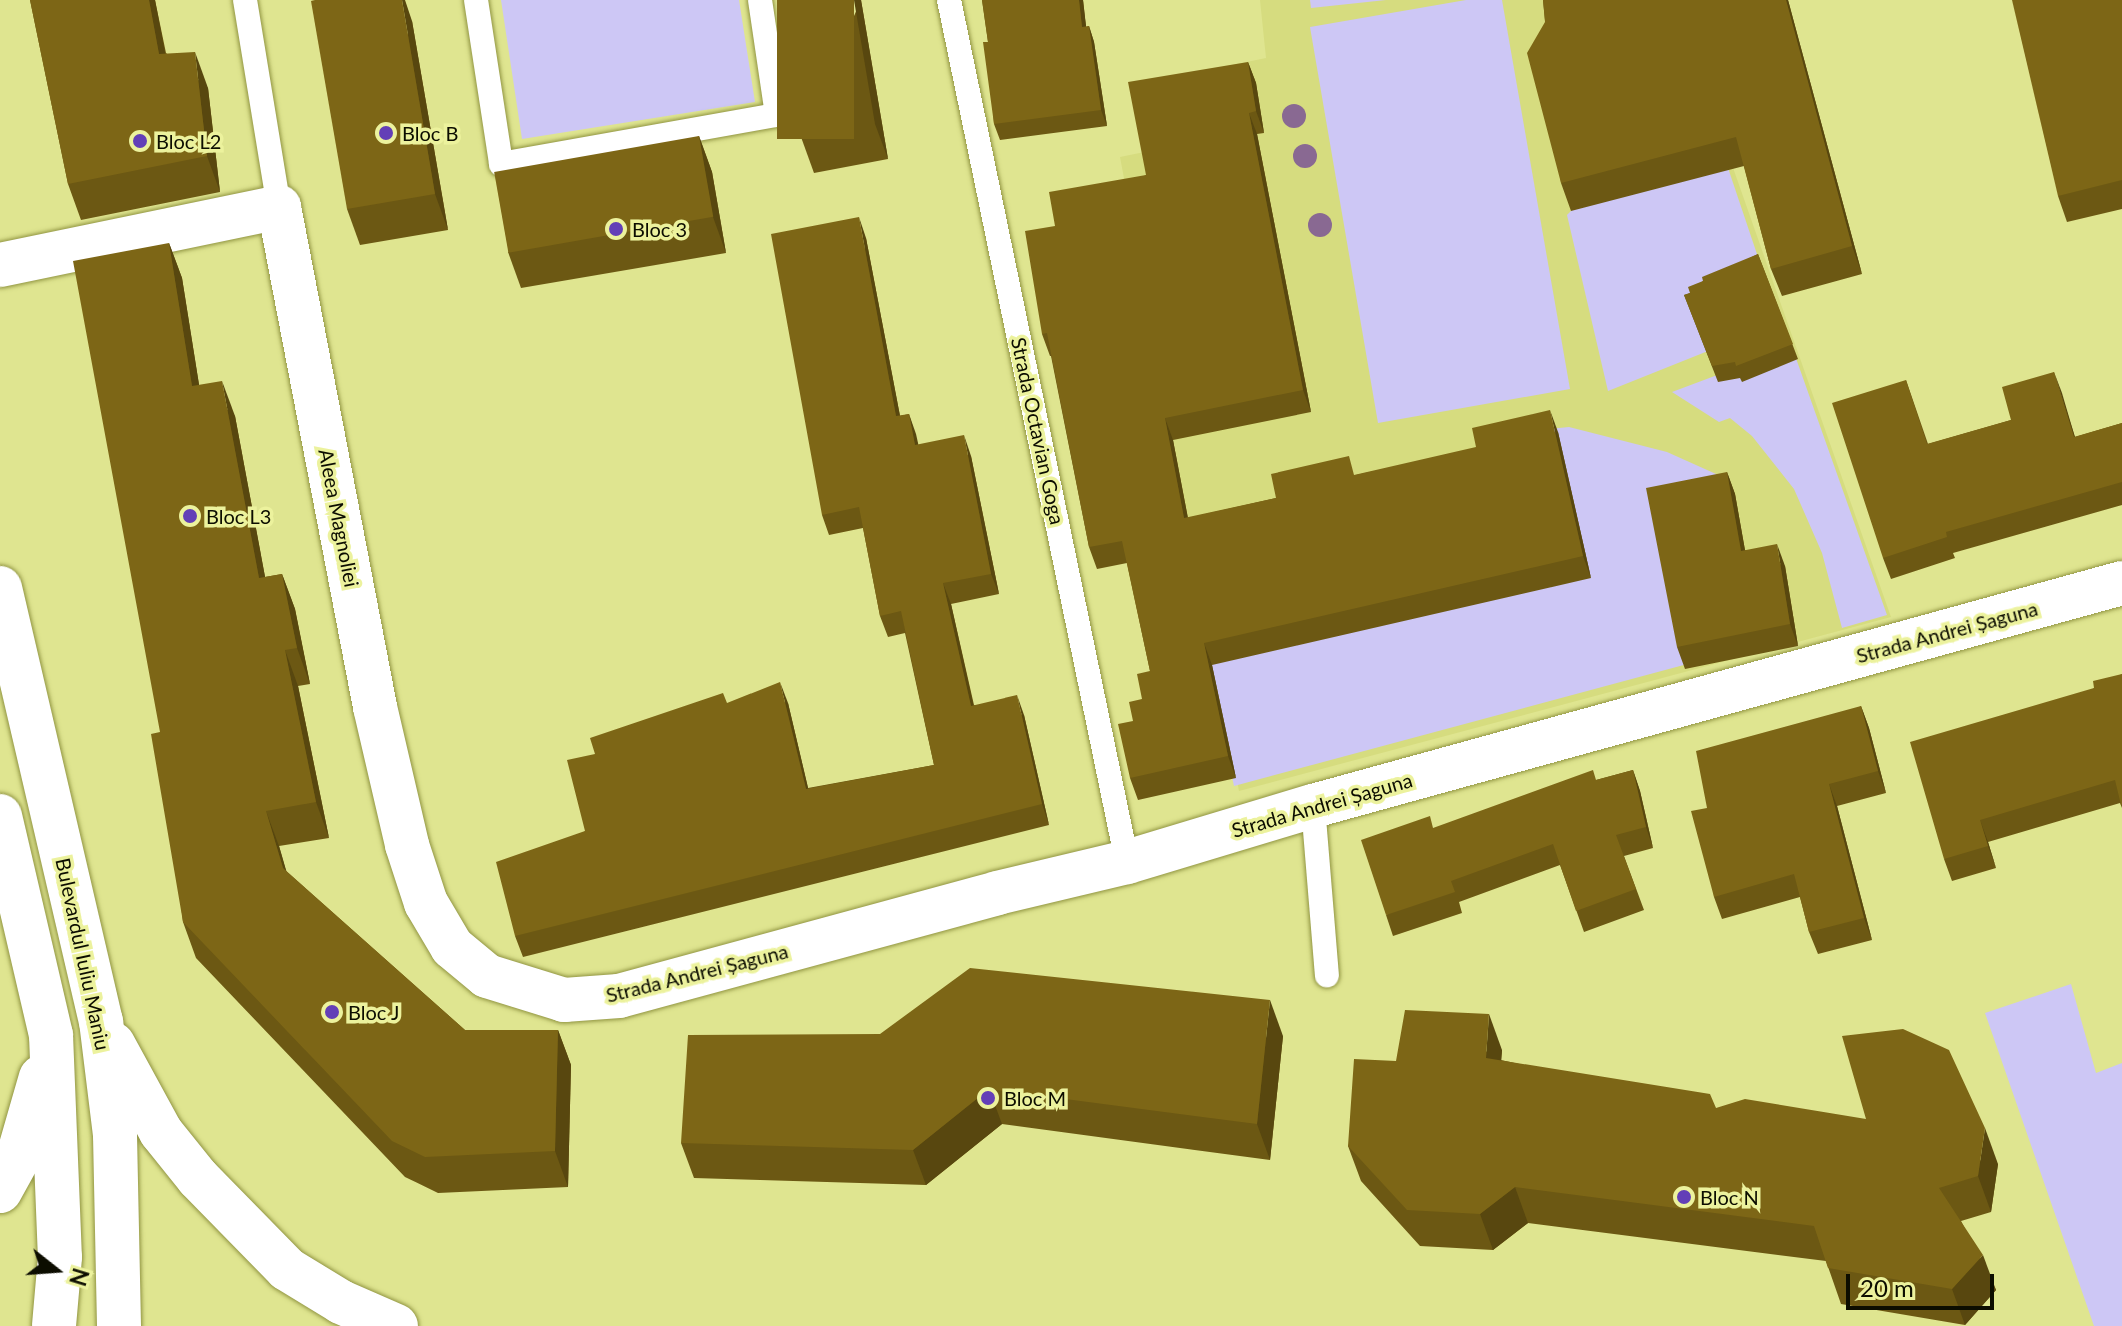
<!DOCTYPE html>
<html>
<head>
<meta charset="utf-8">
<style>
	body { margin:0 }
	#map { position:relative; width:2122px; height:1326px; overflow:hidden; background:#dfe590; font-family:Lato,sans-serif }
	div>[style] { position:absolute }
	.built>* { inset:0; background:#d6dc7f }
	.green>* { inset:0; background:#cdc7f5 }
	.roads { filter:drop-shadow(0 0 2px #919542) drop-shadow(0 0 2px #919542) }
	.service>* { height:24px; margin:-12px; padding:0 12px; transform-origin:12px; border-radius:12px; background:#fff }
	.minor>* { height:44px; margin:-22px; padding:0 22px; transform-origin:22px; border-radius:22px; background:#fff }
	.tertiary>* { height:44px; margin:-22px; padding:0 22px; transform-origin:22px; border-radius:22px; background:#fff }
	.trees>* { width:24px; height:24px; margin:-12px; border-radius:50%; background:#896992 }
	.wall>* { inset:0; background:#6c5813 }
	.shaded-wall>* { inset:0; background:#58470f }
	.building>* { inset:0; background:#7d6616; transform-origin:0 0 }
	.dots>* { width:22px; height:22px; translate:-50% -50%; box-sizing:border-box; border:4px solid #ecf29d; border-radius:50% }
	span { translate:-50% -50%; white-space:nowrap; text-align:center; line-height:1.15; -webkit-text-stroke:7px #ecf29d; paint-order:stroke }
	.poi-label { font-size:20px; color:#0c0d00 }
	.left { translate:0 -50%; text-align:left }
	.street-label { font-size:20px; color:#0c0d00 }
	.north { position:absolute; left:16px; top:1230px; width:80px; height:80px; -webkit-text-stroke:6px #ecf29d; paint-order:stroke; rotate:107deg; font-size:22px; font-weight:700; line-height:32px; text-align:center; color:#0c0d00 }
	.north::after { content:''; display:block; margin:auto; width:28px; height:36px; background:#0c0d00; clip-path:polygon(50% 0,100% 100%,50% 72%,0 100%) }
	.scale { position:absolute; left:1846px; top:1274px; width:148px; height:36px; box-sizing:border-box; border:4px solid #0c0d00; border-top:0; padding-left:10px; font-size:24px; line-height:28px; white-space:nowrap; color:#0c0d00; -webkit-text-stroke:6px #ecf29d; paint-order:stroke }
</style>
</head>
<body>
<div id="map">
	<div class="built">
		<div style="clip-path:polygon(1260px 0,1674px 0,1891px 617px,1239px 791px,1120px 157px,1164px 148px,1154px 81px,1266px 58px)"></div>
	</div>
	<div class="green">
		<div style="clip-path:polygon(501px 0,739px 0,755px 102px,522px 139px)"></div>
		<div style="clip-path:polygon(1310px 0,1386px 0,1311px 8px)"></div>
		<div style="clip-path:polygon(1466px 0,1502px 0,1570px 389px,1378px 423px,1310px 27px)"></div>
		<div style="clip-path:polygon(1727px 165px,1763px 272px,1708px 351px,1608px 391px,1567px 215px,1575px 207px)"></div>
		<div style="clip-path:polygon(1792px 347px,1887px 615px,1842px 628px,1822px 553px,1794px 489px,1752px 436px,1730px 418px,1719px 422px,1672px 392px)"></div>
		<div style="clip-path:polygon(1569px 427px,1667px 452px,1716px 474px,1732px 497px,1758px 645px,1234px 786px,1205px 656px,1549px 429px)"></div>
		<div style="clip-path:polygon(2071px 984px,2096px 1073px,2122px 1063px,2122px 1326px,2094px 1326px,1985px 1013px)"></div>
	</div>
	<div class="roads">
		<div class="service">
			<div style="left:245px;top:0;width:210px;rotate:80.7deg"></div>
			<div style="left:476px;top:0;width:166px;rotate:81.3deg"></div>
			<div style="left:501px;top:164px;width:280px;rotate:-10.1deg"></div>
			<div style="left:777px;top:115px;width:116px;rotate:-98.4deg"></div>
			<div style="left:949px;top:0;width:880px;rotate:78.33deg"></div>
			<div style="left:1313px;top:806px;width:170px;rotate:85.3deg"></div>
		</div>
		<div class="minor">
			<div style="left:0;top:265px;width:285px;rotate:-11.7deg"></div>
			<div style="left:279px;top:207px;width:509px;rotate:79.13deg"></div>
			<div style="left:375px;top:707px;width:142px;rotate:76.9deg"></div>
			<div style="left:407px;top:845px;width:61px;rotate:71.9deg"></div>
			<div style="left:426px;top:903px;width:51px;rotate:59.4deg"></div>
			<div style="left:452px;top:947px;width:45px;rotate:39.6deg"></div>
			<div style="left:487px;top:976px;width:81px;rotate:17.3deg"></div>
			<div style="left:564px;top:1000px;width:55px;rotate:-4.2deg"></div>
			<div style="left:619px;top:996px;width:392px;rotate:-15.2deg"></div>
			<div style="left:997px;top:893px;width:134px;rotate:-13.4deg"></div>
			<div style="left:1127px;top:862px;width:194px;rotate:-16.8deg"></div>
			<div style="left:1313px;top:806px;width:839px;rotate:-15.41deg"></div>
		</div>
		<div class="tertiary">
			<div style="left:0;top:588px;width:445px;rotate:76.9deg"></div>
			<div style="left:101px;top:1021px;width:115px;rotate:83deg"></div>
			<div style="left:115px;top:1135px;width:191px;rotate:88.8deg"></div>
			<div style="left:0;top:816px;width:225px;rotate:76.9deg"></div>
			<div style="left:51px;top:1035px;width:222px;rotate:87.7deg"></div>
			<div style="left:60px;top:1257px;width:69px;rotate:95deg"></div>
			<div style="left:113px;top:1044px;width:100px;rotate:61.4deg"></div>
			<div style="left:161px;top:1132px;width:59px;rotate:51.2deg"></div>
			<div style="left:198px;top:1178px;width:127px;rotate:45.6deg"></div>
			<div style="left:287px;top:1269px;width:63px;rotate:31.4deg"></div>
			<div style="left:341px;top:1302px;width:60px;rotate:23.6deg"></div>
			<div style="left:0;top:1191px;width:35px;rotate:-61deg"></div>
			<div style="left:17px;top:1160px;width:86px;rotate:-73.9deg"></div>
		</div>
	</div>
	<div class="trees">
		<div style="left:1294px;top:116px"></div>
		<div style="left:1305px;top:156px"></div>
		<div style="left:1320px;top:225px"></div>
	</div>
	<div class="wall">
		<div style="clip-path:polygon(30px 0,155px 0,166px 53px,208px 88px,220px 192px,81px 220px,68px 184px)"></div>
		<div style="clip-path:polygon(861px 0,888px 159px,814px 173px,801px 137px)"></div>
		<div style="clip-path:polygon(982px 0,1083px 0,1086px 27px,1089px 26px,1094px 42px,1107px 126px,1000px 140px,994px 124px,988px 42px)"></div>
		<div style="clip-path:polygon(1543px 0,1788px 0,1862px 274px,1782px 296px,1771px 269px,1744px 166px,1571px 211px,1561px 183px)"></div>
		<div style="clip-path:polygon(2122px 0,2122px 209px,2067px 222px,2058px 196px)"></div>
		<div style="clip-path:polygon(412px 21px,448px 230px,360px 245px,347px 209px)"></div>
		<div style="clip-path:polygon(1248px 62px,1256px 83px,1264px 133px,1257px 134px,1311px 412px,1173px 440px,1188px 518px,1276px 498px,1356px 475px,1558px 432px,1591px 578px,1212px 665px,1236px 778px,1138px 800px,1130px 778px,1133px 721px,1142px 699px,1150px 671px,1127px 563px,1097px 569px,1089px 547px,1051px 356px,1050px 356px,1042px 334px,1055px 226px,1146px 175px)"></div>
		<div style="clip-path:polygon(699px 136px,712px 172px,726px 253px,521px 288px,508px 252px)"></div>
		<div style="clip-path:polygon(866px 238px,900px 416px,909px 414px,918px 445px,971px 456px,999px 594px,951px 604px,974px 705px,1024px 715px,1049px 825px,523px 957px,515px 936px,585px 831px,595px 754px,727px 703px,788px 703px,808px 788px,934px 765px,905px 633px,888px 637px,880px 616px,863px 528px,829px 535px,822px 515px)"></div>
		<div style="clip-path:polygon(169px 243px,182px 278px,199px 385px,235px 416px,265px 577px,282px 574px,295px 609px,310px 684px,298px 686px,329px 838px,279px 846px,286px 871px,465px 1030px,558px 1030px,571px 1065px,568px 1187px,438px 1193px,405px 1177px,196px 958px,183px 922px,160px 732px)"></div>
		<div style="clip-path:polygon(1758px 254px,1798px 359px,1742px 382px,1740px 378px,1718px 382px,1684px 295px,1690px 293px,1703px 281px)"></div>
		<div style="clip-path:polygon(2054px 372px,2075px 437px,2122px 423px,2122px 505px,1953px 553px,1955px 558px,1891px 579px,1883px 558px,1906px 380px,1928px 444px,2011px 420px)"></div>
		<div style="clip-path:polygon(1727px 472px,1735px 494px,1745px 550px,1785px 566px,1798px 646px,1685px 669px,1677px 647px)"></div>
		<div style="clip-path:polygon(2122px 674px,2122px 808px,2120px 803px,1988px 842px,1996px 868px,1952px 881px,1944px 859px,2094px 688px)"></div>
		<div style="clip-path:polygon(1861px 706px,1869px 728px,1886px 793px,1837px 806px,1872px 940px,1818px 954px,1809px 932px,1800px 897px,1722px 919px,1714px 897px,1707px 808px)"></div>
		<div style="clip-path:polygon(1633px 770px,1640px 791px,1653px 848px,1624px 856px,1644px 910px,1584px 932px,1560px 865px,1459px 902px,1462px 913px,1393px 936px,1386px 915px,1596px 780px)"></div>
		<div style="clip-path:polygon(1283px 1036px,1270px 1160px,1002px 1124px,926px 1185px,694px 1178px,681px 1143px)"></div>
		<div style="clip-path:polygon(1502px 1050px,1501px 1060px,1716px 1108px,1998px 1164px,1991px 1212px,1961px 1221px,1996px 1290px,1965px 1325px,1841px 1304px,1826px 1261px,1528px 1223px,1493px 1250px,1420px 1246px,1361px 1181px,1348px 1146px,1396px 1061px)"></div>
	</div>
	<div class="shaded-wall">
		<div style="clip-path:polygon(149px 0,155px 0,172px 89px,159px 54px)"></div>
		<div style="clip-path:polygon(402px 0,405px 0,412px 21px,448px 230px,435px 194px)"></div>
		<div style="clip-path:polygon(854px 0,861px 0,888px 159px,875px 124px)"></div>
		<div style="clip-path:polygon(1079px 0,1083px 0,1088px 43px,1082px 27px)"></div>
		<div style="clip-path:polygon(1786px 0,1788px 0,1862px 274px,1852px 246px)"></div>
		<div style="clip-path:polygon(1089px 26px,1094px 42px,1107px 126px,1101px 110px)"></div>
		<div style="clip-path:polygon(195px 52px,208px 88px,220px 192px,207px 156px)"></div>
		<div style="clip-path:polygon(1248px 62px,1256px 83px,1264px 133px,1256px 111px)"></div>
		<div style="clip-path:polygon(1249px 113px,1257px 134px,1311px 412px,1303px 390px)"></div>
		<div style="clip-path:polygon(699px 136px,712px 172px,726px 253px,713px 217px)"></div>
		<div style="clip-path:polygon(859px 217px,866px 238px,904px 437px,896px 416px)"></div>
		<div style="clip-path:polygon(169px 243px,182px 278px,205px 422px,192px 386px)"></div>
		<div style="clip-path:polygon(2054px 372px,2062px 393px,2081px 458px,2074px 437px)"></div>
		<div style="clip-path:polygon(222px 381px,235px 416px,272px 614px,259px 578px)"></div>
		<div style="clip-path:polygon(1550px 410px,1558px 432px,1591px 578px,1583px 556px)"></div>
		<div style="clip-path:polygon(909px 414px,916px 434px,923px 466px,915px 445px)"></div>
		<div style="clip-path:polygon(1165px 418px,1173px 440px,1192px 540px,1184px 518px)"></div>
		<div style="clip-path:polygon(964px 435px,971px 456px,999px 594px,991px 574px)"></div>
		<div style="clip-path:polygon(1727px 472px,1735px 494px,1749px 573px,1741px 551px)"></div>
		<div style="clip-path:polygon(1777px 544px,1785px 566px,1798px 646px,1790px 624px)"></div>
		<div style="clip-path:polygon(282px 574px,295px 609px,310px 684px,297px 648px)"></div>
		<div style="clip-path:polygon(943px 583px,951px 604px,978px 726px,971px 706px)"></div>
		<div style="clip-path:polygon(1204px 643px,1212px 665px,1236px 778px,1228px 756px)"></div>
		<div style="clip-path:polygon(285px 650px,298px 686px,329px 838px,316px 802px)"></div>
		<div style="clip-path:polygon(780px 682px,788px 703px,813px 809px,806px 789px)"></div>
		<div style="clip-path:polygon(1017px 695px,1024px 715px,1049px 825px,1042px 804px)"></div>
		<div style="clip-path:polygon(1861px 706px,1869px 728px,1886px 793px,1878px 771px)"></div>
		<div style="clip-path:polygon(1633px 770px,1640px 791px,1653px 848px,1646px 827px)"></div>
		<div style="clip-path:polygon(1829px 784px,1837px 806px,1872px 940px,1864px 918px)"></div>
		<div style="clip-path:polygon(266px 811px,279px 846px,296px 904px,283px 868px)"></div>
		<div style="clip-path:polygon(1980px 820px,1988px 842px,1996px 868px,1988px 846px)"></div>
		<div style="clip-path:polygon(1270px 1000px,1283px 1036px,1270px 1160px,1257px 1124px)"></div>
		<div style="clip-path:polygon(1489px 1014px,1502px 1050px,1499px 1093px,1486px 1058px)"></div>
		<div style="clip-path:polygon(558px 1030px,571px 1065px,568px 1187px,555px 1151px)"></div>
		<div style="clip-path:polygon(989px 1089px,1002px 1124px,926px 1185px,913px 1150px)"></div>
		<div style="clip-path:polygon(1985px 1128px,1998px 1164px,1991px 1212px,1978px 1176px)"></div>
		<div style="clip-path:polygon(1515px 1187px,1528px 1223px,1493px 1250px,1480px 1214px)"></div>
		<div style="clip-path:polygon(1983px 1255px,1996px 1290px,1965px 1325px,1952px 1289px)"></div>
	</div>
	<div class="building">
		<div style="clip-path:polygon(30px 0,149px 0,159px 54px,195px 52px,207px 156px,68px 184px)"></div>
		<div style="clip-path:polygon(315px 0,402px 0,435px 194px,347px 209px,311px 1px)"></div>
		<div style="left:777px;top:0;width:77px;height:139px"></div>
		<div style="clip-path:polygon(982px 0,1079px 0,1082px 27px,1089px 26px,1101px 110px,994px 124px,983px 42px,988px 42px)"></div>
		<div style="clip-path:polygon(1543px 0,1786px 0,1852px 246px,1771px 269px,1736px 137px,1561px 183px,1527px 53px,1545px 22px)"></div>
		<div style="clip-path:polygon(2012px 0,2122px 0,2122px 180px,2058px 196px)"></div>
		<div style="clip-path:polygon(1248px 62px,1256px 111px,1249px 113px,1303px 390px,1165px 418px,1184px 518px,1276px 498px,1271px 474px,1349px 456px,1354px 475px,1476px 447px,1472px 428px,1550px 410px,1583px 556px,1204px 643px,1228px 756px,1130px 778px,1118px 724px,1133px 721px,1129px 702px,1142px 699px,1137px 674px,1150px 671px,1122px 541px,1089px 547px,1047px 333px,1042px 334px,1025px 231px,1055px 226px,1049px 192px,1146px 175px,1128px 82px)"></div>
		<div style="left:699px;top:136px;width:82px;height:208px;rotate:80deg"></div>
		<div style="clip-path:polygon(859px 217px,896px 416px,909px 414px,915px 445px,964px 435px,991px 574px,943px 583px,971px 706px,1017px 695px,1042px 804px,515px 936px,496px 862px,585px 831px,567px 760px,595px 754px,590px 738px,723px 693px,727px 703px,780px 682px,806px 789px,934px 765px,901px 611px,880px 616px,859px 507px,822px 515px,771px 234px)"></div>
		<div style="clip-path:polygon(169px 243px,192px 386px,222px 381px,259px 578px,282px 574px,297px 648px,285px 650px,316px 802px,266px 811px,283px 868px,465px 1030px,558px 1030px,555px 1151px,425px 1157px,392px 1141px,183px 922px,151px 734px,160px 732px,73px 261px)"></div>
		<div style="clip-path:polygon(1758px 254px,1793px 344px,1736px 366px,1735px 362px,1712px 366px,1684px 295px,1690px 293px,1688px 287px,1703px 281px,1702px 277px)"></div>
		<div style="clip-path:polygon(2054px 372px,2074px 437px,2122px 423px,2122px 482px,1946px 532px,1947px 537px,1883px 558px,1832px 403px,1906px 380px,1927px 444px,2011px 420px,2002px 387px)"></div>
		<div style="clip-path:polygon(1727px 472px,1741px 551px,1777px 544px,1790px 624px,1677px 647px,1646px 488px)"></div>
		<div style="clip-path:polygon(2122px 674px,2122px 804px,2121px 805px,2115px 780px,1980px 820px,1988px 846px,1944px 859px,1910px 742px,2094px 688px,2093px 681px)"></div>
		<div style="clip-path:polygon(1861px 706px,1878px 771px,1829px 784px,1864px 918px,1809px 932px,1794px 874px,1714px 897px,1691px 811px,1707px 808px,1696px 751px)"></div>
		<div style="clip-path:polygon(1593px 770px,1596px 780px,1633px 770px,1646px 827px,1616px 835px,1636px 889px,1576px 911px,1553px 844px,1451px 881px,1455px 892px,1386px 915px,1361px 840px,1430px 816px,1433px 828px)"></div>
		<div style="clip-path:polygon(970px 968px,1270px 1000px,1257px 1124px,989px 1089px,913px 1150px,681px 1143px,688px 1035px,880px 1034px)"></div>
		<div style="clip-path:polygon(1405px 1010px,1489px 1014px,1486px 1058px,1710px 1094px,1716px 1108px,1745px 1099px,1866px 1119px,1842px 1036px,1903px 1029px,1949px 1050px,1985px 1128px,1978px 1176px,1939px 1188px,1983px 1255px,1952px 1289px,1828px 1268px,1814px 1226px,1515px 1187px,1480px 1214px,1407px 1210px,1348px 1146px,1354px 1059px,1396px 1061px)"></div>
	</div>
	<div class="dots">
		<div style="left:386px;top:133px;background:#633fb7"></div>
		<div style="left:140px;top:141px;background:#633fb7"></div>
		<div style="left:616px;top:229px;background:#633fb7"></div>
		<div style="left:190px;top:516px;background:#633fb7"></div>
		<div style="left:332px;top:1012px;background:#633fb7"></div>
		<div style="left:988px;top:1098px;background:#633fb7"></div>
		<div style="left:1684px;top:1197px;background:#633fb7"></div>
	</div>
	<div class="poi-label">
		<span class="left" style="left:402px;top:133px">Bloc B</span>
		<span class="left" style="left:156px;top:141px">Bloc L2</span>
		<span class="left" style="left:632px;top:229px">Bloc 3</span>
		<span class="left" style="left:206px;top:516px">Bloc L3</span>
		<span class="left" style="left:348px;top:1012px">Bloc J</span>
		<span class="left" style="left:1004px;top:1098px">Bloc M</span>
		<span class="left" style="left:1700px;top:1197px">Bloc N</span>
	</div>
	<div class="street-label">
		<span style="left:1038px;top:431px;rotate:78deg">Strada Octavian Goga</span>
		<span style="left:339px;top:518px;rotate:79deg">Aleea Magnoliei</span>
		<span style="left:1947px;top:632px;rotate:-15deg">Strada Andrei Șaguna</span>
		<span style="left:1322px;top:805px;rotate:-16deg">Strada Andrei Șaguna</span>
		<span style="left:83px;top:954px;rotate:78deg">Bulevardul Iuliu Maniu</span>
		<span style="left:697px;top:973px;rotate:-14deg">Strada Andrei Șaguna</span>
	</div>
	<div class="north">N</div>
	<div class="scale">20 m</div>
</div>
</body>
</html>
